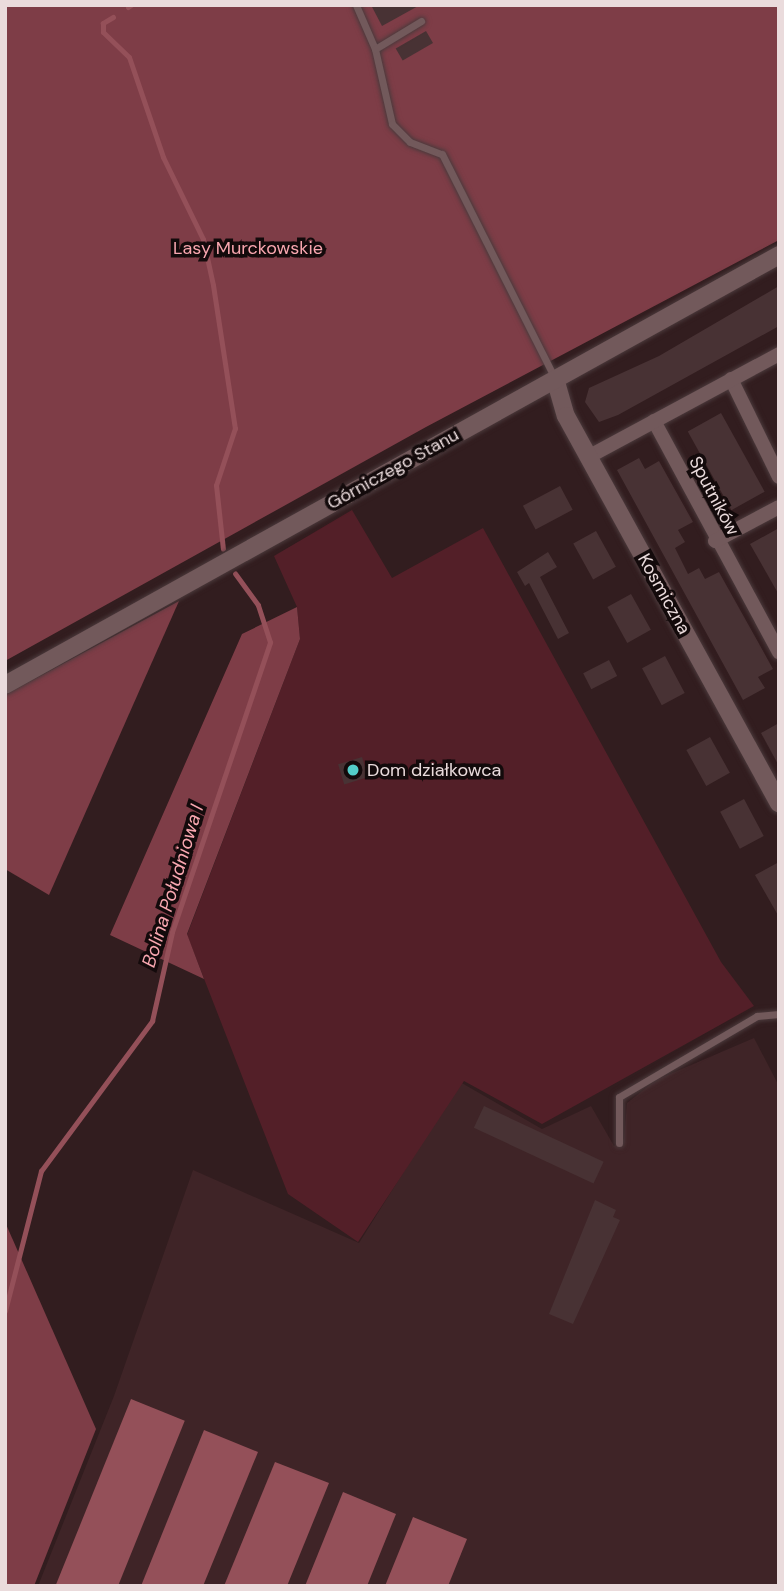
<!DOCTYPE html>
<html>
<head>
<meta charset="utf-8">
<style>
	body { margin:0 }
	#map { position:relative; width:784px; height:1591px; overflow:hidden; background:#321d1f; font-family:"DM Sans",sans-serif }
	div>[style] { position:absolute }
	.built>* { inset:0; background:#3f2427 }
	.green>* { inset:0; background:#531f28 }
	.forest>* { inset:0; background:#7e3d47 }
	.water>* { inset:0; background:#945059; transform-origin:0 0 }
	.stream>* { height:5px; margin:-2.5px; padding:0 2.5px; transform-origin:2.5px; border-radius:2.5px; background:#945059 }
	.building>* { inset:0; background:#483234; transform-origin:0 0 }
	.roads { filter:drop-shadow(0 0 2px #4b3a3c) drop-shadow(0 0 2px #4b3a3c) }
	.service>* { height:7px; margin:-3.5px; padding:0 3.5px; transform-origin:3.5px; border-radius:3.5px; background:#72595b }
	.minor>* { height:14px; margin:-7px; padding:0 7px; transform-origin:7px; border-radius:7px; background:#72595b }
	.tertiary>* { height:18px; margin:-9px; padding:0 9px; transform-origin:9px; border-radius:9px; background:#72595b }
	.dots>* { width:19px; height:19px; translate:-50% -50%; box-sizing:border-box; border:4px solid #130a0b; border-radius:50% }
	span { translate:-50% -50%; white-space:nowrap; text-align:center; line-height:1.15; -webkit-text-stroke:7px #130a0b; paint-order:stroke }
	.park-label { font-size:18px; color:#f8a6af }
	.street-label { font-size:18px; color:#eadbdc }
	.poi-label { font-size:18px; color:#eadbdc }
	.left { translate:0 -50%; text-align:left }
	.water-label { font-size:19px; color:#f9a7b0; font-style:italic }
	.frame { position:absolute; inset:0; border:7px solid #eadbdc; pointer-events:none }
</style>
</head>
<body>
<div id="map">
	<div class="built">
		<div style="clip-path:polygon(754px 1038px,779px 1086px,779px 1586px,38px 1586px,114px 1396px,193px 1170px,359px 1243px,460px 1082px,542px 1129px,591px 1106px,614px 1146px,624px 1139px,627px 1103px,656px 1080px)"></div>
	</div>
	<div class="green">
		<div style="clip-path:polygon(352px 510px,392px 578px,483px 528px,721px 962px,754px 1006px,542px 1124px,464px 1081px,358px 1242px,288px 1194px,187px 935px,300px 639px,297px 607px,274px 556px)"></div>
	</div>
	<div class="forest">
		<div style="clip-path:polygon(5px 5px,779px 5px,779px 240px,426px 427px,5px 661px)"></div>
		<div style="clip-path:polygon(179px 601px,49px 895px,5px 869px,5px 695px)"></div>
		<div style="clip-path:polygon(297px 607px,300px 639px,187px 934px,204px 979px,110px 935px,242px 634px)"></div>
		<div style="clip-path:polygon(5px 1222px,96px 1429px,34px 1586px,5px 1586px)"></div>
	</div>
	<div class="water">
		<div style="left:131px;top:1399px;width:58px;height:201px;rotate:22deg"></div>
		<div style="clip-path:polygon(204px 1430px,258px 1452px,203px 1586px,141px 1586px)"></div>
		<div style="clip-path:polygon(275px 1462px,329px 1483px,287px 1586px,224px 1586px)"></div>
		<div style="clip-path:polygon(343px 1492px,396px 1514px,367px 1586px,305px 1586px)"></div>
		<div style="clip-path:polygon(413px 1517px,467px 1539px,448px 1586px,385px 1586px)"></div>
	</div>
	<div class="stream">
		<div style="left:128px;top:7px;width:4px;rotate:-34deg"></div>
		<div style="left:113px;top:17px;width:12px;rotate:149deg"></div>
		<div style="left:103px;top:23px;width:9px;rotate:90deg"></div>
		<div style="left:103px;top:32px;width:36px;rotate:44deg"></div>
		<div style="left:129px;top:57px;width:106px;rotate:71.2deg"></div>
		<div style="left:163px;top:157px;width:91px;rotate:64deg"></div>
		<div style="left:203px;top:239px;width:47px;rotate:77.7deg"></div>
		<div style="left:213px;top:285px;width:145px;rotate:81.3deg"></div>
		<div style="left:235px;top:428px;width:60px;rotate:108.4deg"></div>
		<div style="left:216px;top:485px;width:64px;rotate:83.8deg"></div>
		<div style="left:5px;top:1311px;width:145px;rotate:-75.6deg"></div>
		<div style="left:41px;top:1171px;width:187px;rotate:-53.5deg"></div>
		<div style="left:152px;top:1021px;width:91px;rotate:-77.3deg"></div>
		<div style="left:172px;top:932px;width:306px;rotate:-71.3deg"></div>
		<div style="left:270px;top:642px;width:39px;rotate:-108deg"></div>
		<div style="left:258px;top:605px;width:39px;rotate:-126deg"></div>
	</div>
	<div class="building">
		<div style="clip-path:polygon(371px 5px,420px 5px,382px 26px)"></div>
		<div style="left:426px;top:31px;width:14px;height:35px;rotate:60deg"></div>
		<div style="clip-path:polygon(779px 286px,779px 326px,618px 415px,599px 422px,585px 402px,589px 388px,659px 356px)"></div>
		<div style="left:721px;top:413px;width:90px;height:38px;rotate:61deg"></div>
		<div style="clip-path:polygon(639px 458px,645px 469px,659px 461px,693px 522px,678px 530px,685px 542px,675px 548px,688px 574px,699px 568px,705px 579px,719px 572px,773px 669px,758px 677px,765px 688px,743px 700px,617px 470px)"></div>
		<div style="left:560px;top:486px;width:27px;height:42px;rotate:62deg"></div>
		<div style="clip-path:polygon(779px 528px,779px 595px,750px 544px)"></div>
		<div style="left:596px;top:531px;width:41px;height:26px;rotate:61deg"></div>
		<div style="clip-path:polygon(548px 552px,557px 567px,540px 577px,569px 633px,558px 639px,529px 583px,525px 586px,517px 572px)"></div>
		<div style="left:631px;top:594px;width:41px;height:27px;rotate:61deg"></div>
		<div style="left:665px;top:656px;width:42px;height:26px;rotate:62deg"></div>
		<div style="left:609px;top:660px;width:18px;height:29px;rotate:63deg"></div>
		<div style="clip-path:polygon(779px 723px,779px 766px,761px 733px)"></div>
		<div style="left:710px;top:737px;width:41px;height:27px;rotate:61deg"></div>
		<div style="left:362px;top:757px;width:21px;height:25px;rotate:73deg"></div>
		<div style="left:744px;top:799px;width:42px;height:27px;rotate:62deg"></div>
		<div style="clip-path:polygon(779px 862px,779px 917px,755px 875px)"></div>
		<div style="left:484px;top:1106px;width:132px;height:24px;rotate:25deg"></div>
		<div style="clip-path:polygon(595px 1200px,616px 1210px,613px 1217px,620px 1220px,573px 1324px,549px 1314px)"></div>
	</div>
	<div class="roads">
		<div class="service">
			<div style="left:356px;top:5px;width:48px;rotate:66.6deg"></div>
			<div style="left:375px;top:49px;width:77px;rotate:77.2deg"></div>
			<div style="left:392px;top:124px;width:25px;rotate:45deg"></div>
			<div style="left:410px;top:142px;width:34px;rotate:21deg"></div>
			<div style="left:442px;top:154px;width:252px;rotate:63.3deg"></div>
			<div style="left:375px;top:49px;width:54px;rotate:-31.3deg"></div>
			<div style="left:619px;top:1143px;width:46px;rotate:-90deg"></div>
			<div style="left:619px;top:1097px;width:160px;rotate:-30.4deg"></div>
			<div style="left:757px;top:1016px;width:22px;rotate:-5deg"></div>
		</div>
		<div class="minor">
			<div style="left:731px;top:379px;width:109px;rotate:63.9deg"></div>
			<div style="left:654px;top:421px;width:263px;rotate:61.6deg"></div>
			<div style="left:588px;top:457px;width:217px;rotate:-28.3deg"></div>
			<div style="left:715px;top:541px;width:72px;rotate:-28deg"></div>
		</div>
		<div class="tertiary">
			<div style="left:556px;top:382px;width:35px;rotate:74deg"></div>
			<div style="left:566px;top:416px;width:442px;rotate:61.2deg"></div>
			<div style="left:5px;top:685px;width:885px;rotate:-29.05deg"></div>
		</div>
	</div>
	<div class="dots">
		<div style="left:353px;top:770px;background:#53cdc9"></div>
	</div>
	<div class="park-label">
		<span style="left:248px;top:248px">Lasy Murckowskie</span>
	</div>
	<div class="street-label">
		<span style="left:393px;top:469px;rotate:-29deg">Górniczego Stanu</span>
		<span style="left:714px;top:496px;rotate:62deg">Sputników</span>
		<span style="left:664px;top:594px;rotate:61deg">Kosmiczna</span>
	</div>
	<div class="poi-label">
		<span class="left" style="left:367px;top:770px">Dom działkowca</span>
	</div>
	<div class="water-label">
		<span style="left:173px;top:886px;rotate:-73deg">Bolina Południowa I</span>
	</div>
	<div class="frame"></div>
</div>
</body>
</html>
